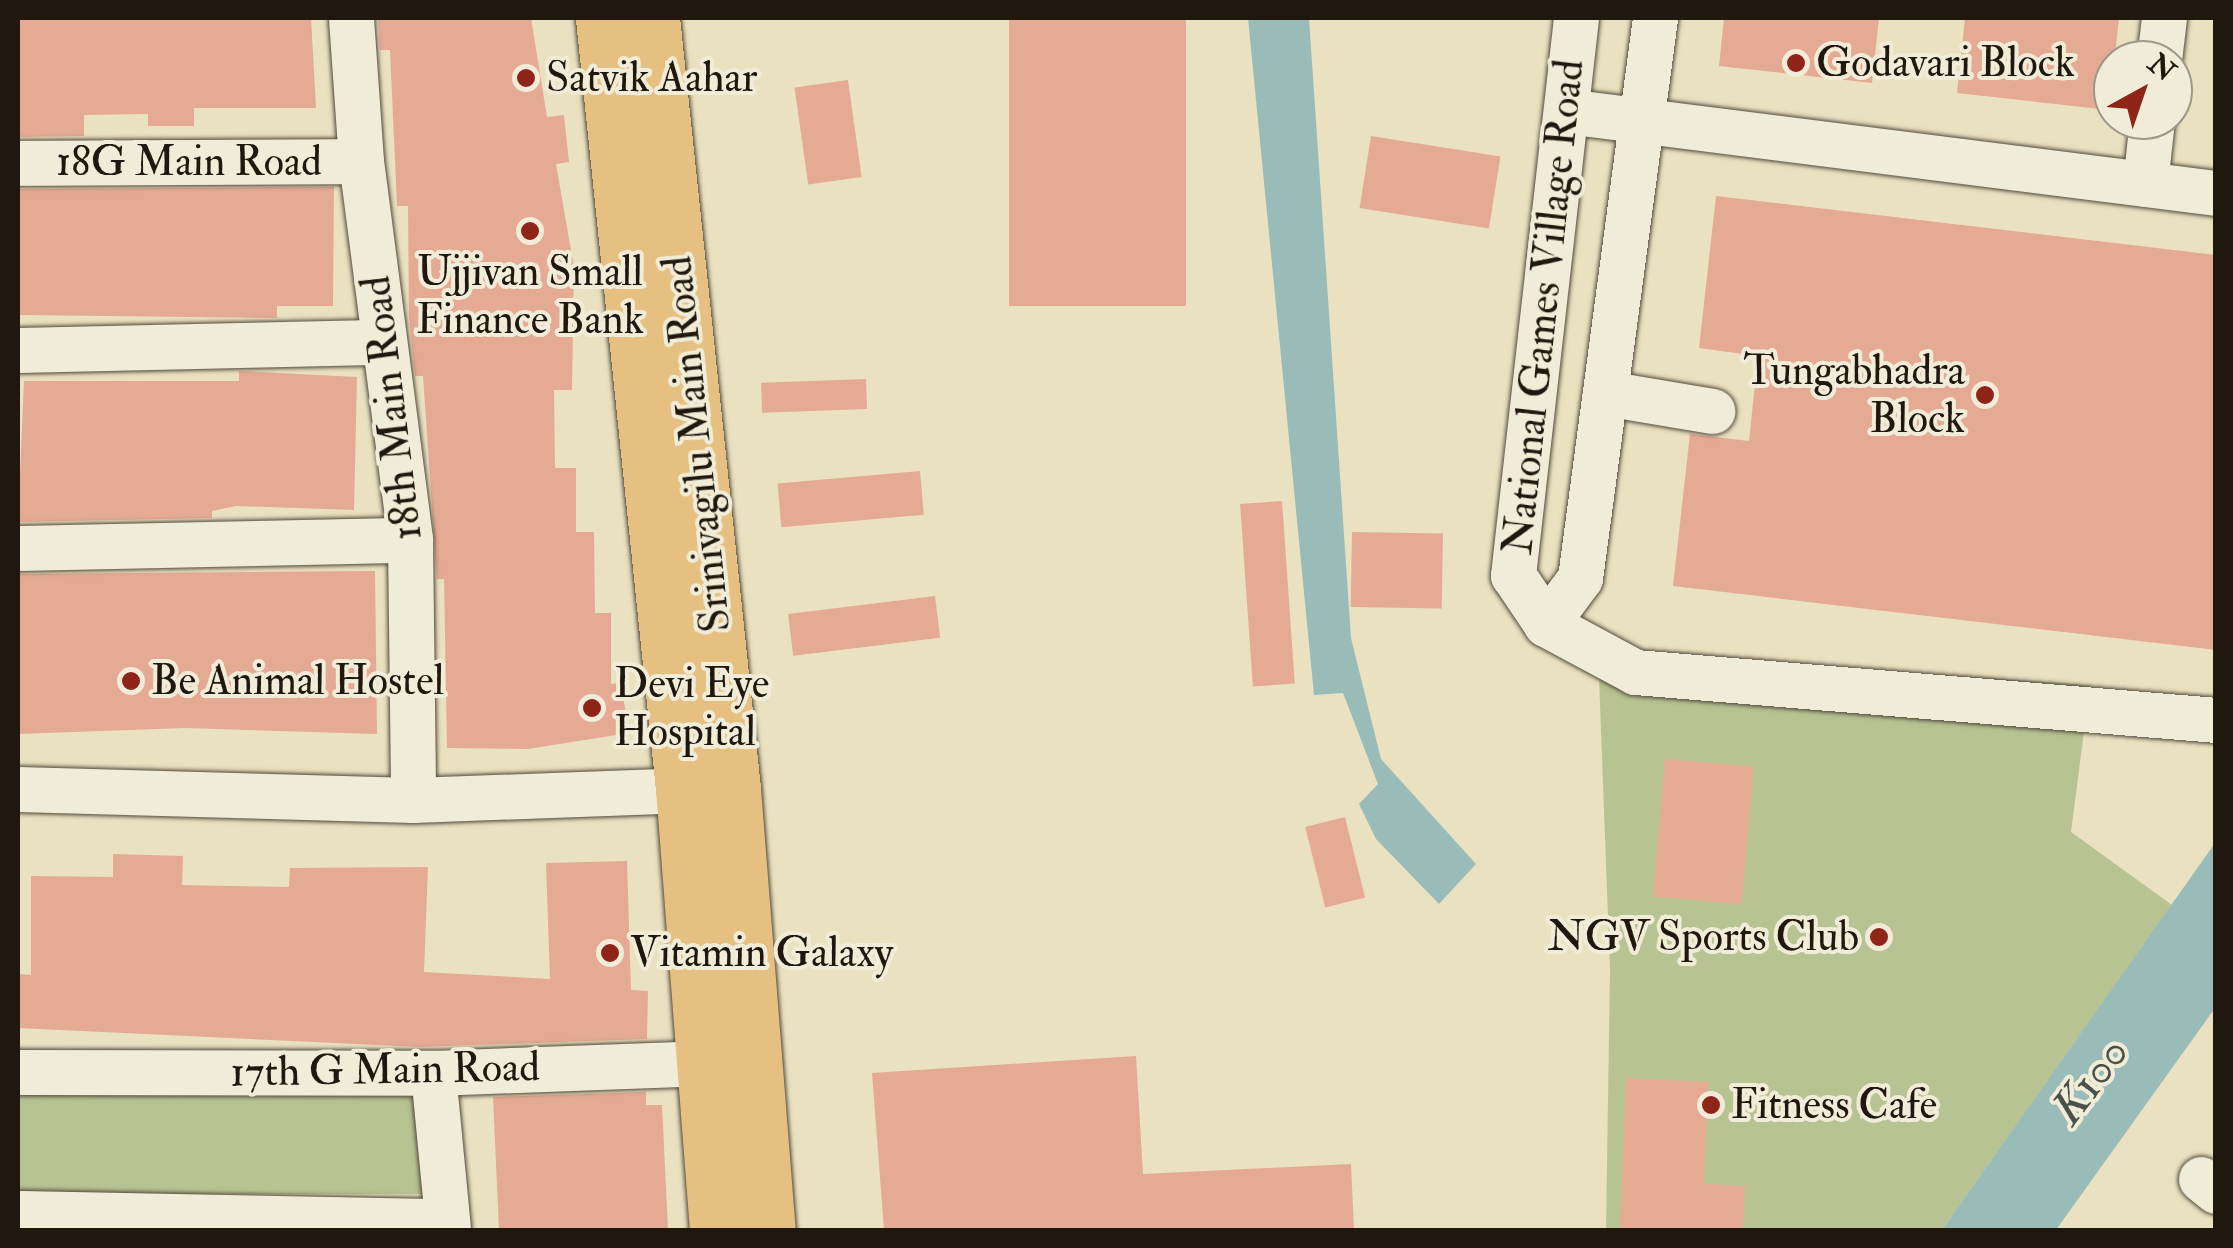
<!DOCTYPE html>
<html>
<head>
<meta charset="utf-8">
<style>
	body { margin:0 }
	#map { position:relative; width:2233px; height:1248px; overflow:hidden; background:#eae1c1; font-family:"IM FELL Double Pica",serif }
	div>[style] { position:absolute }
	.green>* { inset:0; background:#b7c393; transform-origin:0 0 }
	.water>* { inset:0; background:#99bcb9 }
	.building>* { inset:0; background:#e5aa94; transform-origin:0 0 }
	.roads { filter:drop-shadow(0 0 2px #524a3b) drop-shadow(0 0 2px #524a3b) }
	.minor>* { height:45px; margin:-22.5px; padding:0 22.5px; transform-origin:22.5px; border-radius:22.5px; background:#f1ecd7 }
	.major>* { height:55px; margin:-27.5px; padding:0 27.5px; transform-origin:27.5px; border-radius:27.5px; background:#e5c080 }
	.dots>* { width:28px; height:28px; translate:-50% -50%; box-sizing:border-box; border:5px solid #f1ecd7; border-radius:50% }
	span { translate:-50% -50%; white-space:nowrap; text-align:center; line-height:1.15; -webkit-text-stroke:8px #f1ecd7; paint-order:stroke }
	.poi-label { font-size:42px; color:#20170e }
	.left { translate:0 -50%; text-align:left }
	.right { translate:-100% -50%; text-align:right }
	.street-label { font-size:42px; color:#20170e }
	.water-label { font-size:45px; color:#4a514a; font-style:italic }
	.frame { position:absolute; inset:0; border:20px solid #20170e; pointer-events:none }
	.north { position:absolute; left:2093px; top:40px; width:100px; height:100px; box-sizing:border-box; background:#f1ecd7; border:2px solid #9d9787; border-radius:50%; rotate:40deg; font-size:28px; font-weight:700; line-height:40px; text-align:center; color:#20170e }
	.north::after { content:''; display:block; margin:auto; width:35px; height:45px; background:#8f2418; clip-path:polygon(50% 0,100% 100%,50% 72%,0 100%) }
</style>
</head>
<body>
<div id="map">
	<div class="green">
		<div style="clip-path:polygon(1598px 651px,2090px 685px,2071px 832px,2172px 905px,1942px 1230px,1606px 1230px,1610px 969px)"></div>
		<div style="left:18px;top:1090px;width:405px;height:104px"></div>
	</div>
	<div class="water">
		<div style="clip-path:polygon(1248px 18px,1309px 18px,1351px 638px,1381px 759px,1476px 864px,1439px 904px,1376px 839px,1359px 804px,1378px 784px,1343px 693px,1314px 695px)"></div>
		<div style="clip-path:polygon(2215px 843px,2215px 1008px,2056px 1230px,1942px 1230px)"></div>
	</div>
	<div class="building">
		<div style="clip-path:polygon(18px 18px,311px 18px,316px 108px,194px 108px,194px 126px,148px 126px,148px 114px,84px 115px,84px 136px,18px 137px)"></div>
		<div style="clip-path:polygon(378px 18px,531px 18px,547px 117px,564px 115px,569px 162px,556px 164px,574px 268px,572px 390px,554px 390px,555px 468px,576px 468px,576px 532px,594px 532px,595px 613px,611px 613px,611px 684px,621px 683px,629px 733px,528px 749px,447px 748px,444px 579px,437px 579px,423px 376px,415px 376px,409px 317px,408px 206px,397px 206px,390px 50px,380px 50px)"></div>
		<div style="left:1009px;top:18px;width:177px;height:288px"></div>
		<div style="clip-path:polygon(1724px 18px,1879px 18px,1872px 83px,1719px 66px)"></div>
		<div style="clip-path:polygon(1965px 18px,2119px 18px,2109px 110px,1957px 93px)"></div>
		<div style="left:848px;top:80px;width:98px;height:54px;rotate:82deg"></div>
		<div style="left:1371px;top:136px;width:131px;height:73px;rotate:9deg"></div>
		<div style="clip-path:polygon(334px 187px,333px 306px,277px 306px,277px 318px,18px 315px,18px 189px)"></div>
		<div style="clip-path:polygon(1716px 196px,2216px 255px,2216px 650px,1673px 586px,1690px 434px,1749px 441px,1758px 356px,1699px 348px)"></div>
		<div style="clip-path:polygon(239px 371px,357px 377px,354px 510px,236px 506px,212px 511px,212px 518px,18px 522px,24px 381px,239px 381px)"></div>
		<div style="left:866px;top:379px;width:30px;height:105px;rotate:88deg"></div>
		<div style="left:920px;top:471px;width:44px;height:143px;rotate:85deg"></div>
		<div style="left:1282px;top:501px;width:183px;height:42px;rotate:86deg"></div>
		<div style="left:1352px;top:532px;width:91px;height:75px;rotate:1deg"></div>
		<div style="clip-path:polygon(375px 571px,377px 734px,185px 728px,18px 734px,18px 574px)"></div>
		<div style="left:935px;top:596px;width:42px;height:148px;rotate:83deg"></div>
		<div style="left:1665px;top:759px;width:89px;height:138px;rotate:5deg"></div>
		<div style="left:1345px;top:817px;width:83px;height:41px;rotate:76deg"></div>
		<div style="clip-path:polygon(113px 854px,183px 856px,182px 885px,289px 887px,290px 868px,428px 867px,424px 972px,550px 979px,546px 863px,627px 861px,631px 990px,648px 991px,647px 1039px,420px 1047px,18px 1028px,20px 974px,31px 975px,31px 876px,113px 877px)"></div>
		<div style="clip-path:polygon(1136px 1056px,1143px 1174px,1351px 1164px,1354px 1230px,884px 1230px,872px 1073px)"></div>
		<div style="clip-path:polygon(1626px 1078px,1708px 1082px,1704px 1184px,1745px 1186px,1743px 1230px,1620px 1230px)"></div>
		<div style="clip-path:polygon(646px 1092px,646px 1105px,662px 1105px,668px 1230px,499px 1230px,493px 1097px)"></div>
	</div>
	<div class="roads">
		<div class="minor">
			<div style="left:351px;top:18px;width:143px;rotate:86deg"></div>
			<div style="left:361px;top:161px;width:382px;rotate:82.6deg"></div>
			<div style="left:410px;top:540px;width:260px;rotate:89.3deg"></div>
			<div style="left:1576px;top:18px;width:561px;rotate:96.45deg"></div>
			<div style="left:1513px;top:575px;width:59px;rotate:56deg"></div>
			<div style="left:1546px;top:624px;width:101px;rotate:28.3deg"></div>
			<div style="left:1635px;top:672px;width:583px;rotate:4.72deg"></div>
			<div style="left:2159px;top:60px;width:42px;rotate:-83.2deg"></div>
			<div style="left:1566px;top:111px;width:655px;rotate:7.19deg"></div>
			<div style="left:18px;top:163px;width:343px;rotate:-0.3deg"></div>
			<div style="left:2145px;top:184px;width:64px;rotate:-83.8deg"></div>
			<div style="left:18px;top:350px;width:366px;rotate:-1.3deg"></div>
			<div style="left:1605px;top:393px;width:109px;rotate:9.5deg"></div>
			<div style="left:18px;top:548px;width:392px;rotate:-1.2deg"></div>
			<div style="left:1546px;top:624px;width:57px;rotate:-53.5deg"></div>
			<div style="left:1580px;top:578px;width:565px;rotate:-82.37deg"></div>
			<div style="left:18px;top:789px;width:395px;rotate:1.6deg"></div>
			<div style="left:413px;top:800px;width:303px;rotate:-2.1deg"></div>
			<div style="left:18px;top:1072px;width:415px;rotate:0.1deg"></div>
			<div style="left:433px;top:1073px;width:302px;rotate:-2.1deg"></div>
			<div style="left:433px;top:1073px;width:158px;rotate:84.5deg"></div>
			<div style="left:2201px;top:1179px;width:19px;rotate:39deg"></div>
			<div style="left:18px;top:1213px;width:429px;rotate:1.1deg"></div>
		</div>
		<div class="major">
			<div style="left:603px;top:18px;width:774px;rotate:84.07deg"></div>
			<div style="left:683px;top:788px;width:443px;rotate:85.6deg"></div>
			<div style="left:652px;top:18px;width:775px;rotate:84deg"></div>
			<div style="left:733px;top:789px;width:442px;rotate:85.5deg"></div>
		</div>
	</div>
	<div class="dots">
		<div style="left:1796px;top:63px;background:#8f2418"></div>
		<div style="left:526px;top:78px;background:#8f2418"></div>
		<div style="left:530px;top:231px;background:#8f2418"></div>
		<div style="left:1985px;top:395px;background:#8f2418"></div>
		<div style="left:131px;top:681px;background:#8f2418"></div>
		<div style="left:592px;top:708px;background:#8f2418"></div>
		<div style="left:1879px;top:937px;background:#8f2418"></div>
		<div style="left:610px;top:953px;background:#8f2418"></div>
		<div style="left:1711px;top:1105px;background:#8f2418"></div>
	</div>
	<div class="poi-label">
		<span class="left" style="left:1816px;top:63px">Godavari Block</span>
		<span class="left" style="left:546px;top:78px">Satvik Aahar</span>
		<span style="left:530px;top:296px">Ujjivan Small<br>Finance Bank</span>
		<span class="right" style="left:1965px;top:395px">Tungabhadra<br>Block</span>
		<span class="left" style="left:151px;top:681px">Be Animal Hostel</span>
		<span class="left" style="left:614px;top:708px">Devi Eye<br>Hospital</span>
		<span class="right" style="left:1859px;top:937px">NGV Sports Club</span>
		<span class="left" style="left:630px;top:953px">Vitamin Galaxy</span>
		<span class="left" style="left:1731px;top:1105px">Fitness Cafe</span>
	</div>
	<div class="street-label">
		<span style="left:189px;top:162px">18G Main Road</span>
		<span style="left:1544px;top:307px;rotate:-84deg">National Games Village Road</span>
		<span style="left:392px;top:408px;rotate:-97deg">18th Main Road</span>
		<span style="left:697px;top:444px;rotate:-96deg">Srinivagilu Main Road</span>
		<span style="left:385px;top:1070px;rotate:-1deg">17th G Main Road</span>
	</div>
	<div class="water-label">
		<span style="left:2091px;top:1081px;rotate:-53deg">K100</span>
	</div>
	<div class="frame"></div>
	<div class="north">N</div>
</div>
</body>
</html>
